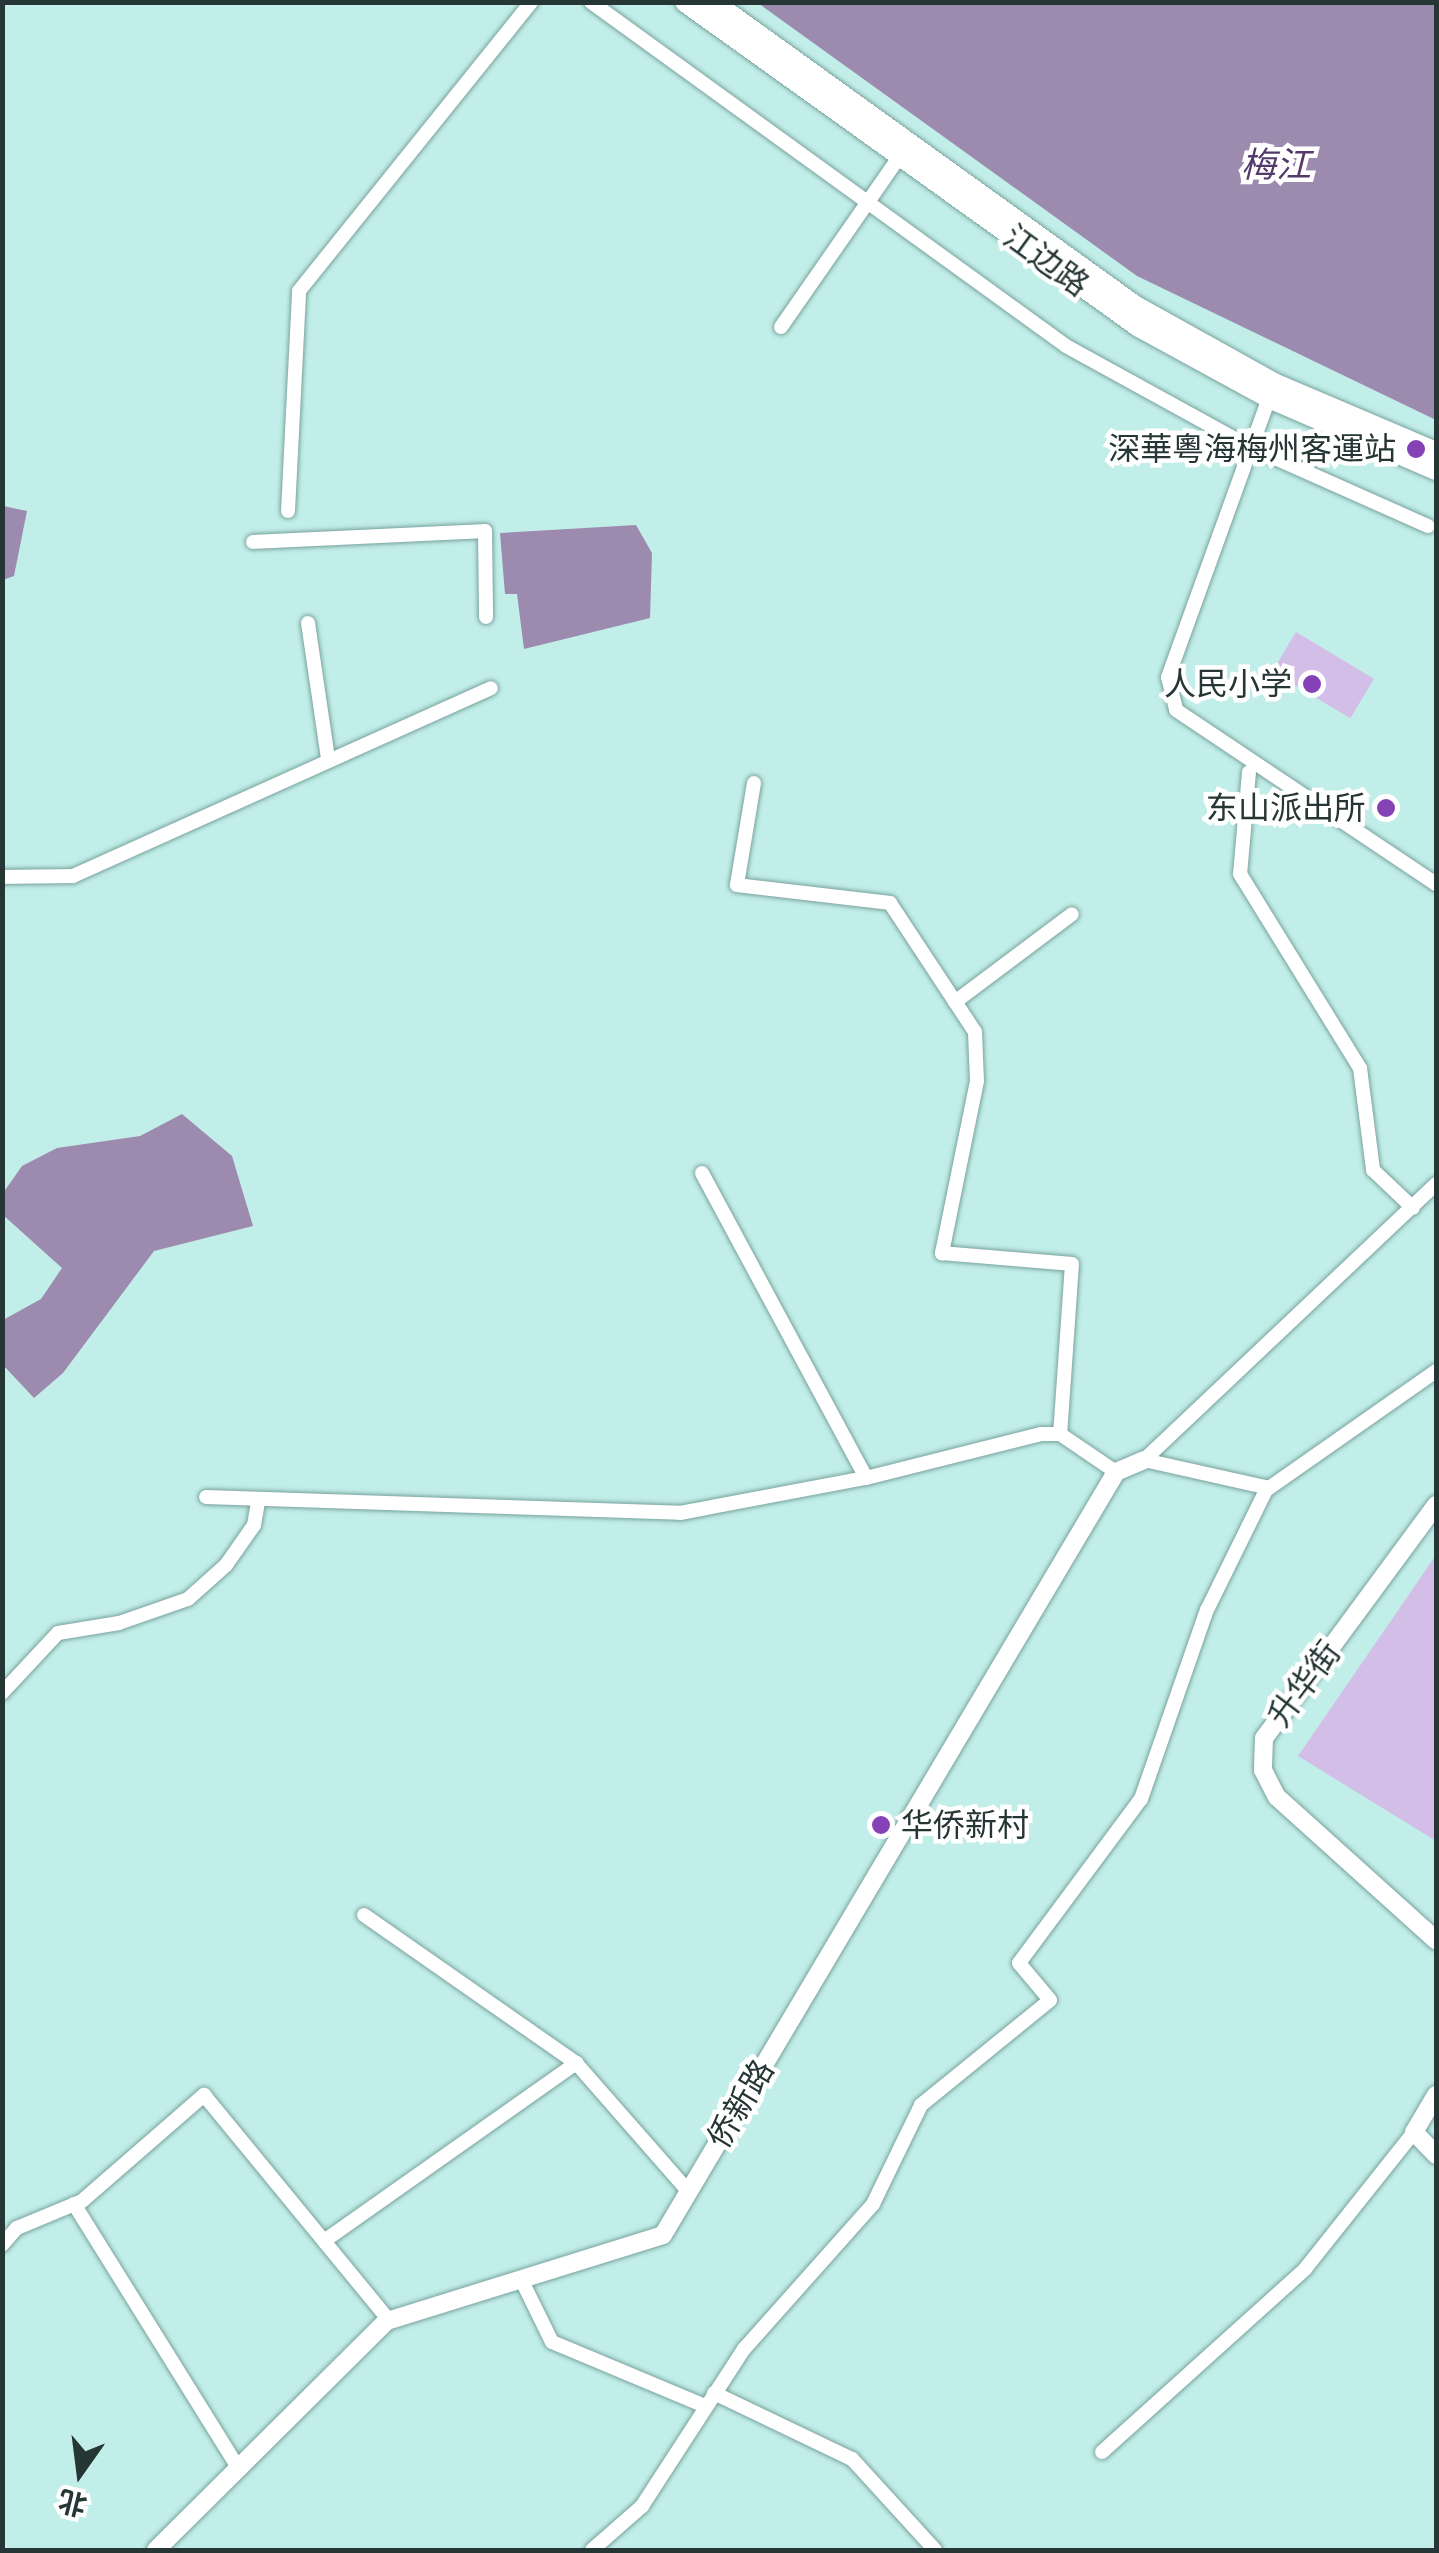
<!DOCTYPE html>
<html>
<head>
<meta charset="utf-8">
<style>
	body { margin:0 }
	#map { position:relative; width:1439px; height:2553px; overflow:hidden; background:#c2eee9; font-family:"Fira Sans Condensed","Noto Sans SC",sans-serif }
	div>[style] { position:absolute }
	.green>* { inset:0; background:#d2bee6; transform-origin:0 0 }
	.water>* { inset:0; background:#9d8aaf }
	.roads { filter:drop-shadow(0 0 2px #79a29e) drop-shadow(0 0 2px #79a29e) }
	.minor>* { height:14px; margin:-7px; padding:0 7px; transform-origin:7px; border-radius:7px; background:#fff }
	.tertiary>* { height:18px; margin:-9px; padding:0 9px; transform-origin:9px; border-radius:9px; background:#fff }
	.secondary>* { height:20px; margin:-10px; padding:0 10px; transform-origin:10px; border-radius:10px; background:#fff }
	.dots>* { width:28px; height:28px; translate:-50% -50%; box-sizing:border-box; border:5px solid #fff; border-radius:50% }
	span { translate:-50% -50%; white-space:nowrap; text-align:center; line-height:1.15; -webkit-text-stroke:9px #fff; paint-order:stroke }
	.street-label { font-size:32px; color:#253634 }
	.poi-label { font-size:32px; color:#253634 }
	.right { translate:-100% -50%; text-align:right }
	.left { translate:0 -50%; text-align:left }
	.water-label { font-size:35px; color:#54396b; font-style:italic }
	.frame { position:absolute; inset:0; border:5px solid #253634; pointer-events:none }
	.north { position:absolute; left:30px; top:2423px; width:100px; height:100px; -webkit-text-stroke:8px #fff; paint-order:stroke; rotate:194deg; font-size:28px; font-weight:700; line-height:40px; text-align:center; color:#253634 }
	.north::after { content:''; display:block; margin:auto; width:35px; height:45px; background:#253634; clip-path:polygon(50% 0,100% 100%,50% 72%,0 100%) }
</style>
</head>
<body>
<div id="map">
	<div class="green">
		<div style="left:1296px;top:632px;width:91px;height:46px;rotate:31deg"></div>
		<div style="clip-path:polygon(1436px 1555px,1436px 1841px,1298px 1756px)"></div>
	</div>
	<div class="water">
		<div style="clip-path:polygon(758px 3px,1436px 3px,1436px 420px,1137px 276px)"></div>
		<div style="clip-path:polygon(3px 506px,27px 511px,14px 576px,3px 580px)"></div>
		<div style="clip-path:polygon(636px 525px,652px 553px,650px 618px,524px 649px,517px 594px,505px 594px,500px 533px)"></div>
		<div style="clip-path:polygon(182px 1114px,232px 1156px,253px 1226px,154px 1251px,63px 1373px,34px 1398px,3px 1365px,3px 1320px,41px 1299px,62px 1268px,3px 1215px,3px 1193px,22px 1166px,57px 1148px,140px 1136px)"></div>
	</div>
	<div class="roads">
		<div class="minor">
			<div style="left:591px;top:2px;width:586px;rotate:35.91deg"></div>
			<div style="left:1066px;top:346px;width:208px;rotate:28.8deg"></div>
			<div style="left:1248px;top:446px;width:197px;rotate:24deg"></div>
			<div style="left:781px;top:327px;width:208px;rotate:-55.2deg"></div>
			<div style="left:1269px;top:398px;width:297px;rotate:109.9deg"></div>
			<div style="left:1168px;top:677px;width:34px;rotate:76deg"></div>
			<div style="left:1176px;top:710px;width:313px;rotate:33.8deg"></div>
			<div style="left:288px;top:511px;width:220px;rotate:-87.1deg"></div>
			<div style="left:299px;top:291px;width:371px;rotate:-51.2deg"></div>
			<div style="left:253px;top:542px;width:232px;rotate:-2.7deg"></div>
			<div style="left:485px;top:531px;width:86px;rotate:89.3deg"></div>
			<div style="left:308px;top:623px;width:137px;rotate:81.6deg"></div>
			<div style="left:1249px;top:772px;width:102px;rotate:95deg"></div>
			<div style="left:1240px;top:874px;width:228px;rotate:58.3deg"></div>
			<div style="left:1360px;top:1068px;width:103px;rotate:82.7deg"></div>
			<div style="left:1373px;top:1170px;width:55px;rotate:43.5deg"></div>
			<div style="left:754px;top:783px;width:103px;rotate:99.5deg"></div>
			<div style="left:737px;top:885px;width:154px;rotate:6.7deg"></div>
			<div style="left:890px;top:903px;width:154px;rotate:56.6deg"></div>
			<div style="left:975px;top:1032px;width:49px;rotate:87.7deg"></div>
			<div style="left:977px;top:1081px;width:176px;rotate:101.5deg"></div>
			<div style="left:942px;top:1253px;width:130px;rotate:4.8deg"></div>
			<div style="left:1072px;top:1264px;width:170px;rotate:94deg"></div>
			<div style="left:2px;top:877px;width:71px;rotate:-0.8deg"></div>
			<div style="left:73px;top:876px;width:458px;rotate:-24.2deg"></div>
			<div style="left:955px;top:1002px;width:146px;rotate:-36.9deg"></div>
			<div style="left:702px;top:1173px;width:346px;rotate:61.7deg"></div>
			<div style="left:1436px;top:1184px;width:402px;rotate:136.6deg"></div>
			<div style="left:1144px;top:1460px;width:128px;rotate:12.6deg"></div>
			<div style="left:1269px;top:1488px;width:204px;rotate:-35deg"></div>
			<div style="left:206px;top:1497px;width:474px;rotate:1.9deg"></div>
			<div style="left:680px;top:1513px;width:189px;rotate:-10.7deg"></div>
			<div style="left:866px;top:1478px;width:180px;rotate:-14.1deg"></div>
			<div style="left:1041px;top:1434px;width:19px"></div>
			<div style="left:1060px;top:1434px;width:68px;rotate:34.2deg"></div>
			<div style="left:2px;top:1693px;width:82px;rotate:-47deg"></div>
			<div style="left:58px;top:1633px;width:62px;rotate:-9.3deg"></div>
			<div style="left:119px;top:1623px;width:73px;rotate:-19.2deg"></div>
			<div style="left:188px;top:1599px;width:51px;rotate:-41.8deg"></div>
			<div style="left:226px;top:1565px;width:49px;rotate:-55deg"></div>
			<div style="left:254px;top:1525px;width:22px;rotate:-80deg"></div>
			<div style="left:364px;top:1915px;width:259px;rotate:34.9deg"></div>
			<div style="left:576px;top:2063px;width:171px;rotate:48.8deg"></div>
			<div style="left:74px;top:2204px;width:312px;rotate:58.1deg"></div>
			<div style="left:324px;top:2241px;width:309px;rotate:-35.2deg"></div>
			<div style="left:2px;top:2245px;width:23px;rotate:-49deg"></div>
			<div style="left:17px;top:2228px;width:70px;rotate:-22.6deg"></div>
			<div style="left:82px;top:2201px;width:162px;rotate:-41deg"></div>
			<div style="left:204px;top:2095px;width:291px;rotate:50.6deg"></div>
			<div style="left:521px;top:2279px;width:70px;rotate:63.8deg"></div>
			<div style="left:552px;top:2342px;width:166px;rotate:22.7deg"></div>
			<div style="left:714px;top:2393px;width:153px;rotate:25.6deg"></div>
			<div style="left:852px;top:2459px;width:123px;rotate:47.6deg"></div>
			<div style="left:1102px;top:2452px;width:273px;rotate:-42deg"></div>
			<div style="left:1305px;top:2269px;width:175px;rotate:-51.5deg"></div>
			<div style="left:592px;top:2550px;width:67px;rotate:-41.3deg"></div>
			<div style="left:642px;top:2506px;width:187px;rotate:-57deg"></div>
			<div style="left:744px;top:2349px;width:194px;rotate:-48.3deg"></div>
			<div style="left:873px;top:2204px;width:110px;rotate:-64.1deg"></div>
			<div style="left:921px;top:2105px;width:166px;rotate:-39.1deg"></div>
			<div style="left:1050px;top:2000px;width:48px;rotate:-130deg"></div>
			<div style="left:1019px;top:1963px;width:204px;rotate:-53.4deg"></div>
			<div style="left:1141px;top:1799px;width:200px;rotate:-70.8deg"></div>
			<div style="left:1207px;top:1610px;width:136px;rotate:-63.8deg"></div>
		</div>
		<div class="tertiary">
			<div style="left:1436px;top:1505px;width:290px;rotate:126.4deg"></div>
			<div style="left:1264px;top:1738px;width:32px;rotate:92deg"></div>
			<div style="left:1263px;top:1770px;width:30px;rotate:63deg"></div>
			<div style="left:1277px;top:1797px;width:214px;rotate:42deg"></div>
			<div style="left:1436px;top:2095px;width:43px;rotate:120.7deg"></div>
			<div style="left:1414px;top:2132px;width:32px;rotate:46deg"></div>
			<div style="left:156px;top:2550px;width:325px;rotate:-44.8deg"></div>
			<div style="left:387px;top:2321px;width:289px;rotate:-17.3deg"></div>
			<div style="left:663px;top:2235px;width:887px;rotate:-59.3deg"></div>
			<div style="left:1116px;top:1472px;width:30px;rotate:-23deg"></div>
		</div>
		<div class="secondary">
			<div style="left:685px;top:2px;width:558px;rotate:35.6deg"></div>
			<div style="left:1139px;top:327px;width:148px;rotate:28.6deg"></div>
			<div style="left:1269px;top:398px;width:182px;rotate:23.3deg"></div>
			<div style="left:713px;top:2px;width:519px;rotate:35.74deg"></div>
			<div style="left:1134px;top:305px;width:160px;rotate:29.1deg"></div>
			<div style="left:1274px;top:383px;width:176px;rotate:23.1deg"></div>
		</div>
	</div>
	<div class="dots">
		<div style="left:1416px;top:449px;background:#8541b5"></div>
		<div style="left:1312px;top:684px;background:#8541b5"></div>
		<div style="left:1386px;top:808px;background:#8541b5"></div>
		<div style="left:881px;top:1825px;background:#8541b5"></div>
	</div>
	<div class="street-label">
		<span style="left:1046px;top:261px;rotate:36deg">江边路</span>
		<span style="left:1304px;top:1684px;rotate:-53deg">升华街</span>
		<span style="left:741px;top:2104px;rotate:-59deg">侨新路</span>
	</div>
	<div class="poi-label">
		<span class="right" style="left:1396px;top:449px">深華粵海梅州客運站</span>
		<span class="right" style="left:1292px;top:684px">人民小学</span>
		<span class="right" style="left:1366px;top:808px">东山派出所</span>
		<span class="left" style="left:901px;top:1825px">华侨新村</span>
	</div>
	<div class="water-label">
		<span style="left:1276px;top:165px">梅江</span>
	</div>
	<div class="frame"></div>
	<div class="north">北</div>
</div>
</body>
</html>
